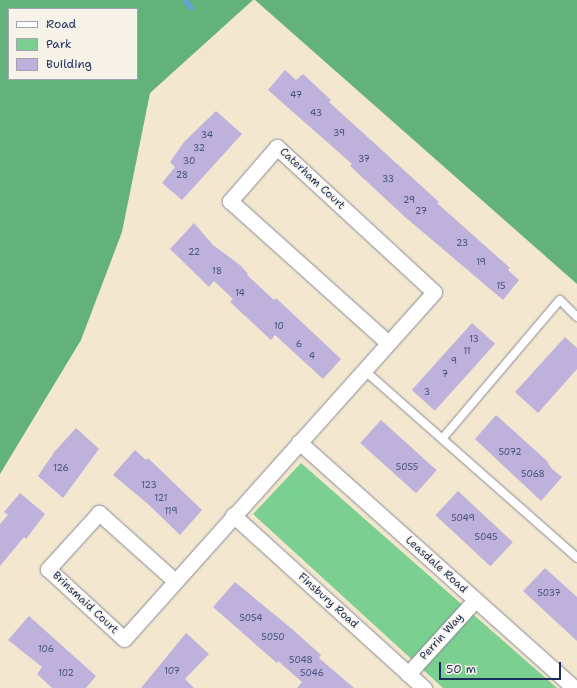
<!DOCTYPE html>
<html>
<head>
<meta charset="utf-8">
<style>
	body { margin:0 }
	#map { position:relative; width:577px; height:688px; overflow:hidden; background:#f3e7cf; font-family:"Shantell Sans",sans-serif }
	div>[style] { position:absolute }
	.green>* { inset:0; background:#7bcf91 }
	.forest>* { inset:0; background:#64b27b }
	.stream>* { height:5px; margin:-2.5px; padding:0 2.5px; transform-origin:2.5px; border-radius:2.5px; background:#60a5d6 }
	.building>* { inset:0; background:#beb2dd; transform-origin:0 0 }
	.roads { filter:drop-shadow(0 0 1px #878b96) drop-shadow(0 0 1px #878b96) }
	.service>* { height:8px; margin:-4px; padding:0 4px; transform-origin:4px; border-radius:4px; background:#fff }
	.minor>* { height:15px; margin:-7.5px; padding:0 7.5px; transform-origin:7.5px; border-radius:7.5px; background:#fff }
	span { translate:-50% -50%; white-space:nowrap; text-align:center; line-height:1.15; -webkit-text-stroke:3.5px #f7f3e8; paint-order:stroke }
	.number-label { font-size:9px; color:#44507e }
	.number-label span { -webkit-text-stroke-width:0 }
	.street-label { font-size:11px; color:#1b2f5e }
	.legend { position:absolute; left:8px; top:8px; width:130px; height:72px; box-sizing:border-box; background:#f7f3e8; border:1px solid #9fa5b1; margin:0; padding:5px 7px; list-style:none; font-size:12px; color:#1b2f5e }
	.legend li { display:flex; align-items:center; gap:8px; height:20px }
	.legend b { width:20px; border:1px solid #9fa5b1 }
	.scale { position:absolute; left:439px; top:662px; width:122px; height:18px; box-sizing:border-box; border:2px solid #1b2f5e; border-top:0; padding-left:5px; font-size:12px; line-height:14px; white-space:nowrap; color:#1b2f5e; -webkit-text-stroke:3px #f7f3e8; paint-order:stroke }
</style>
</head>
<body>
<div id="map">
	<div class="green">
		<div style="clip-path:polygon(301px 463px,557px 688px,443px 688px,253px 514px)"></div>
	</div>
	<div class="forest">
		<div style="clip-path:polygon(evenodd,0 0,253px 0,150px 93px,122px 232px,81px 340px,0 474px,0 0,9px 9px,137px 9px,137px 79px,9px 79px,9px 9px)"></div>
		<div style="clip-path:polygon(255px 0,577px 0,577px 284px)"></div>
	</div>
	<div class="stream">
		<div style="left:185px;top:0;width:10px;rotate:53deg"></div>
	</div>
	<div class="building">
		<div style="clip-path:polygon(285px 70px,296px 80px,303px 74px,331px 100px,329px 102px,439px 202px,437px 203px,510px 268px,508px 270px,519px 280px,503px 300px,405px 217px,350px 166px,352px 164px,268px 90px)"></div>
		<div style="clip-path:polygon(216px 111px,242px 134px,182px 200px,162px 183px,175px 167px,170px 162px,184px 142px)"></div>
		<div style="clip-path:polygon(194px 223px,213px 245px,240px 265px,248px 274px,247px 275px,274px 300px,276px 298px,341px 359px,323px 379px,275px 335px,271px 340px,230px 302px,233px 299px,214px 281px,209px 287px,170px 249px)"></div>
		<div style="left:472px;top:323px;width:31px;height:90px;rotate:42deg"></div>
		<div style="clip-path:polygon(565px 337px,577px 348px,577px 369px,538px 413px,515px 392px)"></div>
		<div style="clip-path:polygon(496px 415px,547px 461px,551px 468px,562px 477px,541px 501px,475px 439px)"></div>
		<div style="left:381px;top:420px;width:75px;height:31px;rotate:42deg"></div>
		<div style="clip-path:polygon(76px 428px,99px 449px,63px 498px,38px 476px,55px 451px)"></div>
		<div style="clip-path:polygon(135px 450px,146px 460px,148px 458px,202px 510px,180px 535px,148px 504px,113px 475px)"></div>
		<div style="left:458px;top:491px;width:75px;height:33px;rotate:43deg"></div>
		<div style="clip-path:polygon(20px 493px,45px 514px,26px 539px,24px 537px,0 566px,0 524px,8px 515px,4px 512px)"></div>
		<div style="clip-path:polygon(545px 568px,577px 597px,577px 641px,523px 591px)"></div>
		<div style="clip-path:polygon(235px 582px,292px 629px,321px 655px,319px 658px,354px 688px,297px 688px,302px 682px,278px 661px,277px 663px,213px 607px)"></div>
		<div style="clip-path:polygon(29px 616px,96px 676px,86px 688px,52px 688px,37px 674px,42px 667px,8px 640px)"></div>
		<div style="clip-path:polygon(186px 633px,209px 654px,185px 679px,194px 688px,141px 688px)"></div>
	</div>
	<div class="roads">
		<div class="service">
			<div style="left:364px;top:370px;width:284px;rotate:41.4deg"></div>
			<div style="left:442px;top:439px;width:182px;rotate:-49.7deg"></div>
			<div style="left:560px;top:300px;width:24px;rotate:45deg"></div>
		</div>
		<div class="minor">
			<div style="left:299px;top:442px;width:369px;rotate:41.8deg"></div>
			<div style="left:233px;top:515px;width:258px;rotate:42.2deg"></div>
			<div style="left:174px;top:580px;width:101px;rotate:-138.2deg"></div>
			<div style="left:99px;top:513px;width:76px;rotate:132.3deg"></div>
			<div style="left:48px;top:569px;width:103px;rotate:42.6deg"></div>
			<div style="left:124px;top:639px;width:465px;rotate:-48.2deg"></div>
			<div style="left:434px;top:292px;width:214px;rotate:-137.3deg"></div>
			<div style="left:277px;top:147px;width:72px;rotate:131deg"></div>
			<div style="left:230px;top:201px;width:212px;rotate:41.9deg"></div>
			<div style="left:408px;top:674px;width:100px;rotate:-47.8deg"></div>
		</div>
	</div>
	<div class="number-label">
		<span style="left:296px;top:95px">47</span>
		<span style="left:316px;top:113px">43</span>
		<span style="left:339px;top:133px">39</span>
		<span style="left:207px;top:135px">34</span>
		<span style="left:199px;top:148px">32</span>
		<span style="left:364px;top:159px">37</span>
		<span style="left:189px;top:161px">30</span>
		<span style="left:182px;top:175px">28</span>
		<span style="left:388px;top:179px">33</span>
		<span style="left:409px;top:200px">29</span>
		<span style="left:421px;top:211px">27</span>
		<span style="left:462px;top:243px">23</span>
		<span style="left:194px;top:252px">22</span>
		<span style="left:481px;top:262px">19</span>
		<span style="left:217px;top:271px">18</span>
		<span style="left:501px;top:286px">15</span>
		<span style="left:240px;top:293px">14</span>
		<span style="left:279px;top:326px">10</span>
		<span style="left:474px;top:339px">13</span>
		<span style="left:299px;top:344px">6</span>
		<span style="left:467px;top:351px">11</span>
		<span style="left:312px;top:356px">4</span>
		<span style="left:454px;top:361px">9</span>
		<span style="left:445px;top:374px">7</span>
		<span style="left:427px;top:392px">3</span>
		<span style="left:510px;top:452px">5072</span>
		<span style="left:407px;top:467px">5055</span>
		<span style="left:61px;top:468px">126</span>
		<span style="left:533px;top:474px">5068</span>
		<span style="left:149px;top:485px">123</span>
		<span style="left:161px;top:498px">121</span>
		<span style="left:171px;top:511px">119</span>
		<span style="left:463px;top:518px">5049</span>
		<span style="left:486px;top:537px">5045</span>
		<span style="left:549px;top:593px">5037</span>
		<span style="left:251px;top:618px">5054</span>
		<span style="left:273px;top:637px">5050</span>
		<span style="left:46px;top:649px">106</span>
		<span style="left:301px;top:660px">5048</span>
		<span style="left:172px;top:671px">107</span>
		<span style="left:66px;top:673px">102</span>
		<span style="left:312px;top:673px">5046</span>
	</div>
	<div class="street-label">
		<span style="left:312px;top:179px;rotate:43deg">Caterham Court</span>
		<span style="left:436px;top:565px;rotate:42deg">Leasdale Road</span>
		<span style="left:328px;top:601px;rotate:42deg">Finsbury Road</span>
		<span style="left:85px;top:603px;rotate:43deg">Brinsmaid Court</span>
		<span style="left:442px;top:637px;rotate:-48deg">Perrin Way</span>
	</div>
	<ul class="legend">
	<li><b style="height:5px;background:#fff"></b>Road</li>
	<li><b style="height:11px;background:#7bcf91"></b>Park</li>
	<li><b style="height:11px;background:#beb2dd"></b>Building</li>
	</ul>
	<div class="scale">50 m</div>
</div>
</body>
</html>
